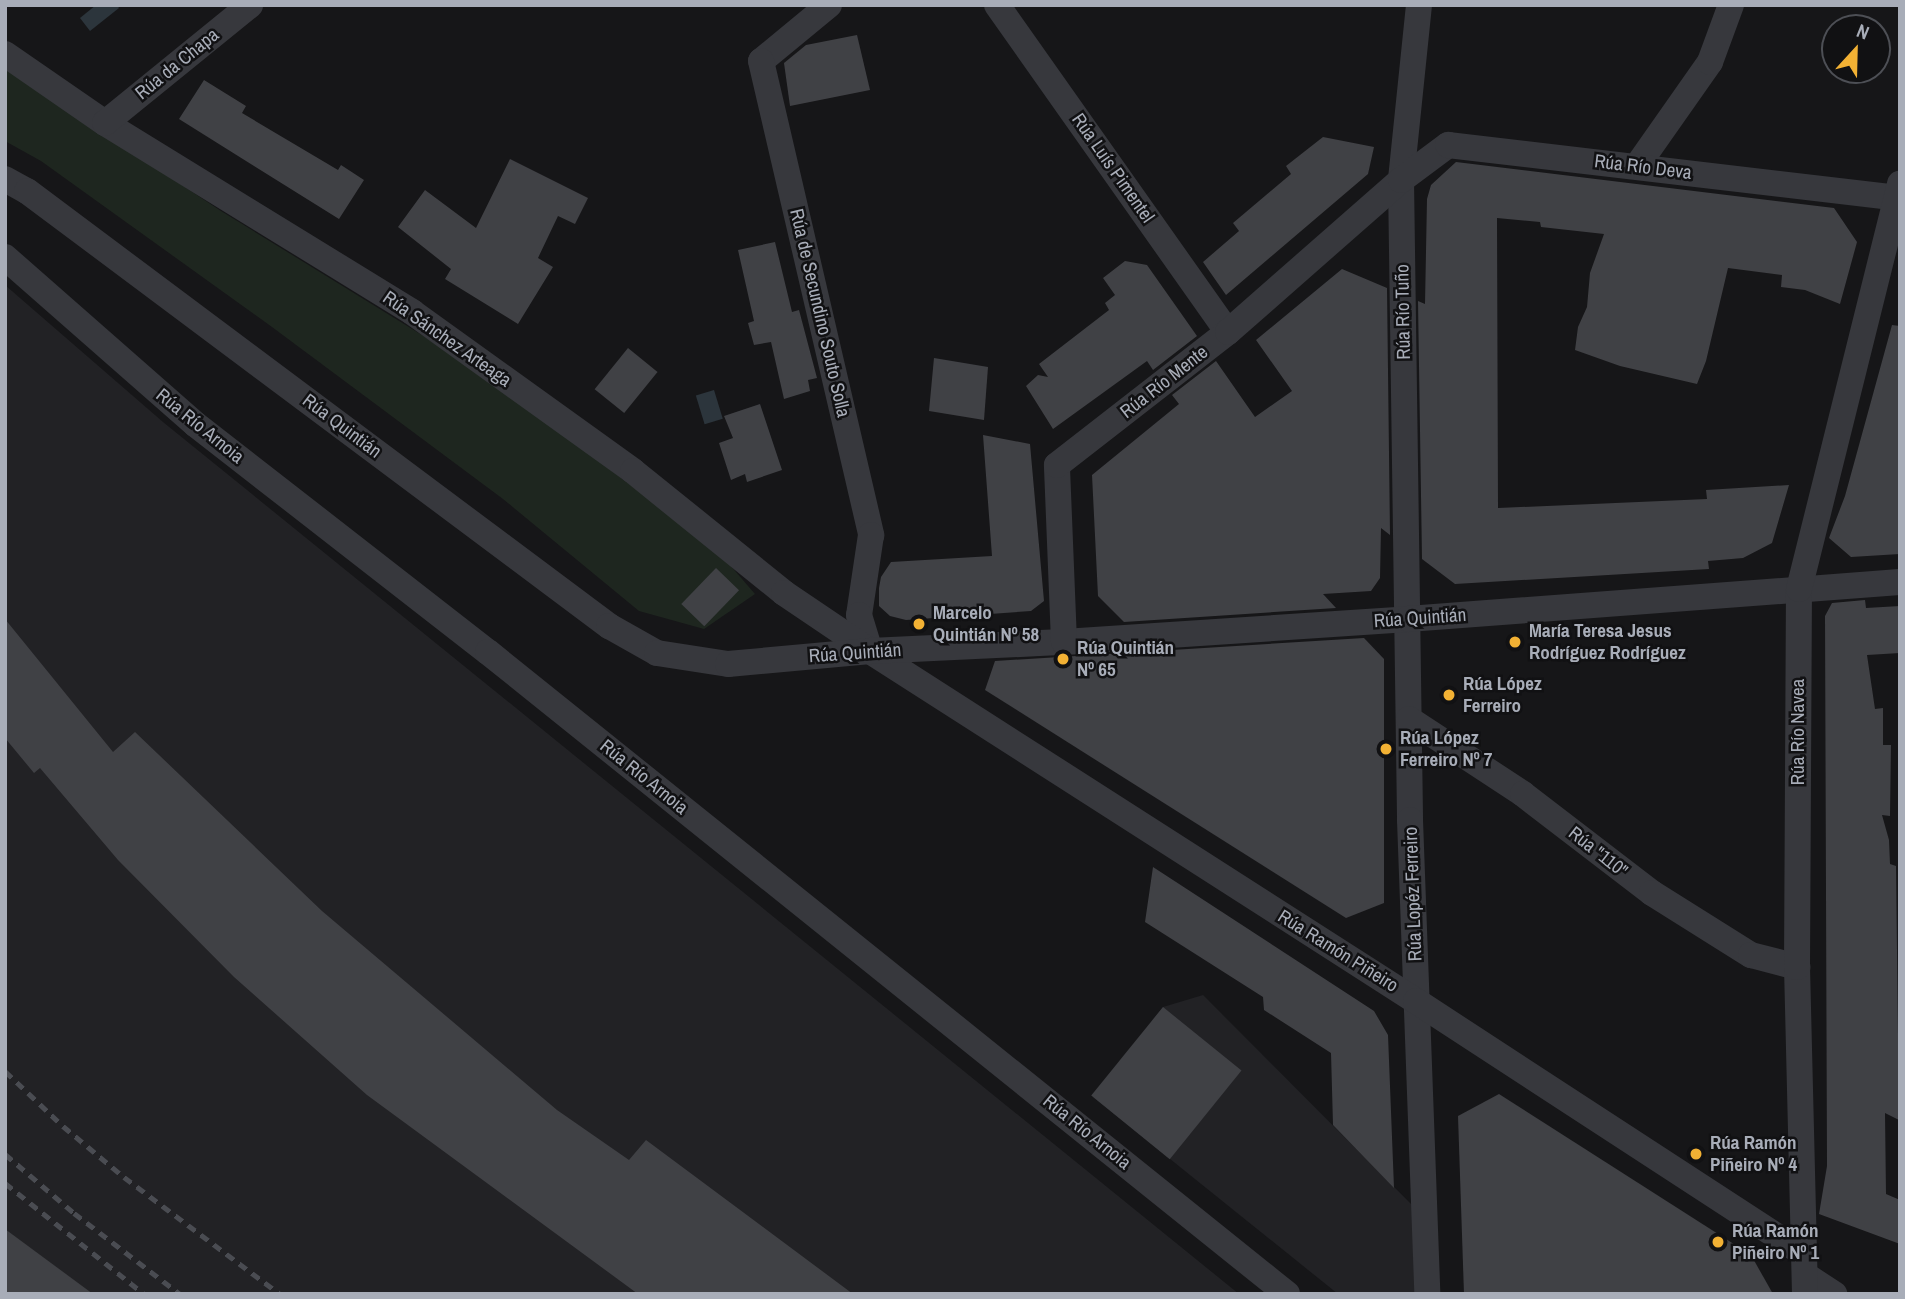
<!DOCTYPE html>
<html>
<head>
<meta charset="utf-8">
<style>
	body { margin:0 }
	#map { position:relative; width:1905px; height:1299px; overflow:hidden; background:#161618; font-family:"Archivo Narrow",sans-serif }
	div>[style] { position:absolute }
	.built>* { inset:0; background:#222225 }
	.green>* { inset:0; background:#1e261f }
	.water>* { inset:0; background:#2c353c; transform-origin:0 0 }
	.building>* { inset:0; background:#404145; transform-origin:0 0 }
	.minor>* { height:26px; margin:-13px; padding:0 13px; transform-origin:13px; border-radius:13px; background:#37383d }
	.rail>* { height:5px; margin-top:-2.5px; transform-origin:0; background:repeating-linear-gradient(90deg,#4a4c52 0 9px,transparent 0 16px) }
	.dots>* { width:19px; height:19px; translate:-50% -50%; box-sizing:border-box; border:4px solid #111113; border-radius:50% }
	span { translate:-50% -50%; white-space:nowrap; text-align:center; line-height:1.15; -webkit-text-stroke:5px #111113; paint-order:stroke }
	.street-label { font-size:19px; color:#a8adb8 }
	.poi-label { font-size:19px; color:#a8adb8; font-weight:700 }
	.left { translate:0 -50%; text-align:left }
	.frame { position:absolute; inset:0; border:7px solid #a8adb8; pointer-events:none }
	.north { position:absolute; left:1821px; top:14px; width:70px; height:70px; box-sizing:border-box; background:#111113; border:2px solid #4d4f55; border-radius:50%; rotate:22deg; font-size:19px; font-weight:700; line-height:28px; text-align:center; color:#a8adb8 }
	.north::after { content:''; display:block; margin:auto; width:24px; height:32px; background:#f2b134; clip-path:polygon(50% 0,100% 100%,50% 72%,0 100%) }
</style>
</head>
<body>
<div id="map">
	<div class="built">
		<div style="clip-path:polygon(5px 285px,163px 422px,1239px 1294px,5px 1294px)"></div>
		<div style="clip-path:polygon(1203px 995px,1428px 1221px,1426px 1294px,1338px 1294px,1093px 1097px,1163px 1007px)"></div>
	</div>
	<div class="green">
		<div style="clip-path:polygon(5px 68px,221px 211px,472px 366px,717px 550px,755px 594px,704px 629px,639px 611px,503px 499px,272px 327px,41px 161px,5px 141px)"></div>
	</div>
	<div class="water">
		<div style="clip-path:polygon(96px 5px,117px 5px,119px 8px,90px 31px,80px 18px)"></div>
		<div style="left:714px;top:390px;width:30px;height:19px;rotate:73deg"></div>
	</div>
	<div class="building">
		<div style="clip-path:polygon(857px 35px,870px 90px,790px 106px,784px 63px,806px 45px)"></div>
		<div style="clip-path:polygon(204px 80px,246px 106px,242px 113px,338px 170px,341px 165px,364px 180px,339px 219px,179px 119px)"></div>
		<div style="clip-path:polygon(1323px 137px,1374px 147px,1368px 174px,1226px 295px,1203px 262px,1239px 231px,1233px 223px,1291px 174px,1286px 166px)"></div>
		<div style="clip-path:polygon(510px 159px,588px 198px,575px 224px,558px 216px,538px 258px,553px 267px,518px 324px,445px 279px,451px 269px,398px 227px,425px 190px,476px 228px)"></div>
		<div style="clip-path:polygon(1456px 162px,1834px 208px,1857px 242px,1840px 304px,1805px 290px,1781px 287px,1782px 275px,1728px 268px,1706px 361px,1697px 384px,1620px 366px,1575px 350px,1578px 327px,1587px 307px,1590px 273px,1604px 234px,1541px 227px,1540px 222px,1497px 218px,1498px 508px,1707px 499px,1706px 490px,1789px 485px,1772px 543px,1743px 558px,1708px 561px,1709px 569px,1455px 584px,1422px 559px,1418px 301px,1425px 304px,1427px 199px,1431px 185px)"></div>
		<div style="clip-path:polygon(775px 242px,792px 312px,799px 310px,817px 378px,808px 380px,810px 391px,784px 399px,771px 342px,754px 345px,748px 323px,754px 321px,738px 250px)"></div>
		<div style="clip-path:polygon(1125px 261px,1147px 265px,1197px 336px,1153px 370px,1147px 361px,1053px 429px,1026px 386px,1038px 375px,1048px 377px,1039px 364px,1109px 310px,1105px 303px,1115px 295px,1103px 278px)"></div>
		<div style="clip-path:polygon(1342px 269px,1387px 288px,1390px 535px,1381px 528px,1380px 578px,1371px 591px,1323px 594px,1336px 608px,1124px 622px,1098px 596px,1092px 475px,1179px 404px,1172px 395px,1216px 361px,1255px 417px,1292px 391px,1256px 340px)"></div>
		<div style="clip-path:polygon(1892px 325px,1900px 326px,1900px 554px,1851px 557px,1829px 538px,1845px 496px)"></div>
		<div style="left:628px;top:348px;width:38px;height:53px;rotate:39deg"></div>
		<div style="clip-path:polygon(934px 358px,988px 367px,984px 420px,929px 411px)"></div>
		<div style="clip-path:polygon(760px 404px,782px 470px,747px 482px,745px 474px,731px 480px,719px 443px,733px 438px,724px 416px)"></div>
		<div style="clip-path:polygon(983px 435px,1030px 444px,1044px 601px,1031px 611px,906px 620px,890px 616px,879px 606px,879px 588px,881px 577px,891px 562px,992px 556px)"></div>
		<div style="left:716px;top:568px;width:32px;height:50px;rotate:44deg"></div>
		<div style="clip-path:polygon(1865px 600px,1866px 608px,1900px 606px,1900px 653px,1867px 655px,1875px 709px,1883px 708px,1883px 745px,1891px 745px,1890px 816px,1882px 815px,1889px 840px,1890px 864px,1896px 866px,1899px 1120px,1885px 1113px,1886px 1194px,1900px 1200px,1900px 1244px,1819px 1214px,1827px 1166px,1825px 616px,1832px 603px)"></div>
		<div style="clip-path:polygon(5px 619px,113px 752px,135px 732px,322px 911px,557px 1110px,629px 1160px,646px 1140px,853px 1294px,638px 1294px,367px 1095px,234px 977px,118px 860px,40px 768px,34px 773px,5px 738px)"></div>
		<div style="clip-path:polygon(1364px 638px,1384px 659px,1384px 903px,1346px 918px,985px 690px,995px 661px)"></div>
		<div style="clip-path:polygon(1153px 867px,1374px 1011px,1388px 1035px,1394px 1188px,1333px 1125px,1331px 1053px,1264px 1010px,1263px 997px,1145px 922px)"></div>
		<div style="left:1163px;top:1007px;width:101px;height:114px;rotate:39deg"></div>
		<div style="clip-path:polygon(1499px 1094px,1751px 1255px,1773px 1294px,1464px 1294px,1458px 1116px)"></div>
		<div style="clip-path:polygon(5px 1229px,93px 1294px,5px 1294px)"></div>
	</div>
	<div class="minor">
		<div style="left:829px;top:5px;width:88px;rotate:140.5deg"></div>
		<div style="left:761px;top:61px;width:487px;rotate:76.9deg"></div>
		<div style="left:871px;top:535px;width:81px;rotate:98.5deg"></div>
		<div style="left:859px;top:615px;width:38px;rotate:73deg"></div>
		<div style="left:997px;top:5px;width:400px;rotate:54.8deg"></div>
		<div style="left:1419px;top:5px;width:176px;rotate:95.9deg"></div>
		<div style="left:1401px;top:180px;width:640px;rotate:89.19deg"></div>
		<div style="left:1410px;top:820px;width:474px;rotate:87.9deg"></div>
		<div style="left:5px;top:54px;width:121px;rotate:34.6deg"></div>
		<div style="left:105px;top:123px;width:361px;rotate:31.6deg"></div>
		<div style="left:412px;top:312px;width:272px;rotate:35.7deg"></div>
		<div style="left:633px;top:471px;width:194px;rotate:38.9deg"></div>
		<div style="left:784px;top:593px;width:104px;rotate:34deg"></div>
		<div style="left:870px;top:651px;width:649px;rotate:32.66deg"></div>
		<div style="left:1416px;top:1001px;width:463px;rotate:33.1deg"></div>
		<div style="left:105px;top:123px;width:187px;rotate:-39.1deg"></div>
		<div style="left:1637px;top:166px;width:127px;rotate:-54.9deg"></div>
		<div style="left:1710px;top:62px;width:61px;rotate:-69.8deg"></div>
		<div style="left:5px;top:179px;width:25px;rotate:29deg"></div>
		<div style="left:27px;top:191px;width:727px;rotate:36.78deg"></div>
		<div style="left:609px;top:626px;width:55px;rotate:29.4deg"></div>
		<div style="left:657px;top:653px;width:72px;rotate:8.8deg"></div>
		<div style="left:728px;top:664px;width:143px;rotate:-5.2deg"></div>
		<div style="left:870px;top:651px;width:194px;rotate:-2.7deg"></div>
		<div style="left:1064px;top:642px;width:345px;rotate:-3.8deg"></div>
		<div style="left:1408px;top:619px;width:493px;rotate:-4.3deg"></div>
		<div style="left:5px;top:257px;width:253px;rotate:41.3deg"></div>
		<div style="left:195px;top:424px;width:371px;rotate:37.9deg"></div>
		<div style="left:488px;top:652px;width:1025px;rotate:38.78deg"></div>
		<div style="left:1064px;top:642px;width:177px;rotate:-92.3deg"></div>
		<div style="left:1057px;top:465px;width:217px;rotate:-37.9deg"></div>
		<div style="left:1228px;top:332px;width:230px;rotate:-41.3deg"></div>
		<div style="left:1401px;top:180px;width:59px;rotate:-36.7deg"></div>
		<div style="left:1448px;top:145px;width:451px;rotate:6.7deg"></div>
		<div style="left:1409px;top:719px;width:136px;rotate:33.3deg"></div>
		<div style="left:1523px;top:794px;width:163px;rotate:37.5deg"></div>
		<div style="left:1652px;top:893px;width:117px;rotate:32.1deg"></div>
		<div style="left:1751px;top:955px;width:48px;rotate:14.6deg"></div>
		<div style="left:1805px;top:1275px;width:35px;rotate:33deg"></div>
		<div style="left:1805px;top:1294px;width:327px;rotate:-91.4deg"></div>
		<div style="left:1797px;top:967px;width:378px;rotate:-89.7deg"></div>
		<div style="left:1799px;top:589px;width:418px;rotate:-76deg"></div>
	</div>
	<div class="rail">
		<div style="left:5px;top:1071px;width:80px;rotate:43.5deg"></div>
		<div style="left:63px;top:1126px;width:80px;rotate:39.9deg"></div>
		<div style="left:124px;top:1177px;width:195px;rotate:36.9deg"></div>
		<div style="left:5px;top:1154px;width:91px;rotate:40.5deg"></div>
		<div style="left:74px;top:1213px;width:133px;rotate:37.4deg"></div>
		<div style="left:5px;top:1183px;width:178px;rotate:38.6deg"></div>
	</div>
	<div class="dots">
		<div style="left:919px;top:624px;background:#f2b134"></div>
		<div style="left:1515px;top:642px;background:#f2b134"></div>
		<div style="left:1063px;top:659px;background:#f2b134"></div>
		<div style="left:1449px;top:695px;background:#f2b134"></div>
		<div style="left:1386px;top:749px;background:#f2b134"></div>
		<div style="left:1696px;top:1154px;background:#f2b134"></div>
		<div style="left:1718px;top:1242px;background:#f2b134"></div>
	</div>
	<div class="street-label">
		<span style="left:177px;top:64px;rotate:-39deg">Rúa da Chapa</span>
		<span style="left:1643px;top:167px;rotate:7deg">Rúa Río Deva</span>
		<span style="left:1113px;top:168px;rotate:55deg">Rúa Luís Pimentel</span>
		<span style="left:1403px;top:312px;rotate:-91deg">Rúa Río Tuño</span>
		<span style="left:820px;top:313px;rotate:77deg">Rúa de Secundino Souto Solla</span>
		<span style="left:447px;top:339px;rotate:35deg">Rúa Sánchez Arteaga</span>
		<span style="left:1164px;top:382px;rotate:-38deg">Rúa Río Mente</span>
		<span style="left:200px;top:426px;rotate:39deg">Rúa Río Arnoia</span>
		<span style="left:342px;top:426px;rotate:37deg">Rúa Quintián</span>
		<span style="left:1420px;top:618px;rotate:-4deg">Rúa Quintián</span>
		<span style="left:855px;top:653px;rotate:-4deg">Rúa Quintián</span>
		<span style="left:1798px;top:732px;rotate:-90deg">Rúa Río Navea</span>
		<span style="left:644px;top:777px;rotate:39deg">Rúa Río Arnoia</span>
		<span style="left:1598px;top:852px;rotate:38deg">Rúa "110"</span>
		<span style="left:1413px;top:894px;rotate:-92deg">Rúa Lopéz Ferreiro</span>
		<span style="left:1338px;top:951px;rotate:32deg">Rúa Ramón Piñeiro</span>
		<span style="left:1087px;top:1132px;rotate:39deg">Rúa Río Arnoia</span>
	</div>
	<div class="poi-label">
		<span class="left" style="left:933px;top:624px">Marcelo<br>Quintián Nº 58</span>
		<span class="left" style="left:1529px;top:642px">María Teresa Jesus<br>Rodríguez Rodríguez</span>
		<span class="left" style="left:1077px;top:659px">Rúa Quintián<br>Nº 65</span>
		<span class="left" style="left:1463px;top:695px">Rúa López<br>Ferreiro</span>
		<span class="left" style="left:1400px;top:749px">Rúa López<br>Ferreiro Nº 7</span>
		<span class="left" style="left:1710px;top:1154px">Rúa Ramón<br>Piñeiro Nº 4</span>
		<span class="left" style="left:1732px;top:1242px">Rúa Ramón<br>Piñeiro Nº 1</span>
	</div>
	<div class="frame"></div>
	<div class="north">N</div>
</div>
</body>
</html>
